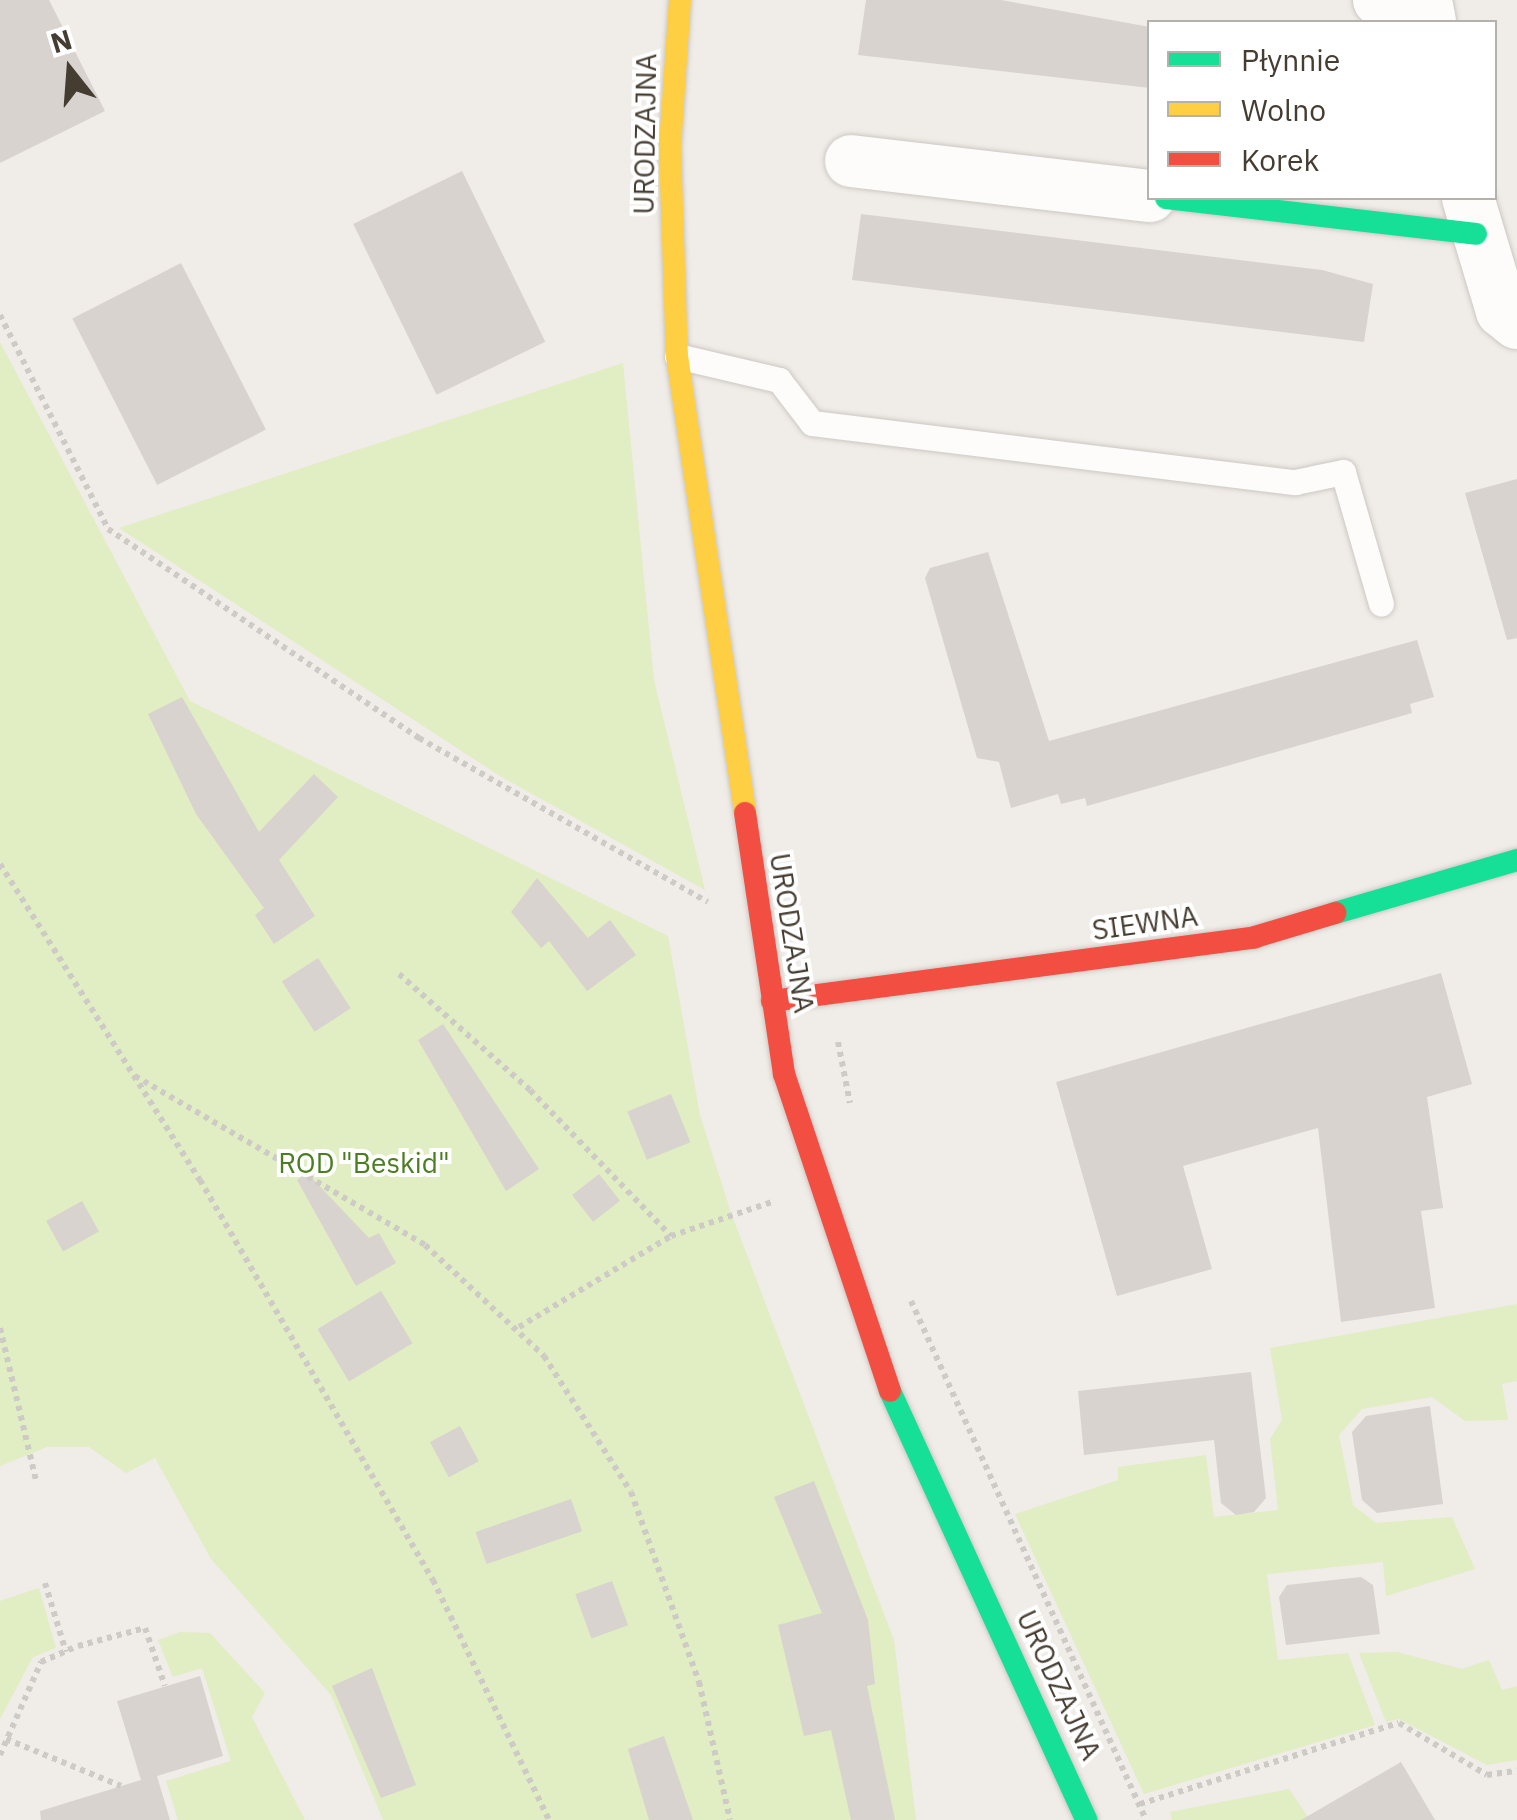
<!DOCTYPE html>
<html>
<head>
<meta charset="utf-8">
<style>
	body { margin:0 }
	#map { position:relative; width:1517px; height:1820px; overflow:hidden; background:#f0ece7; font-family:"IBM Plex Sans",sans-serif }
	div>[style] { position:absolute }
	.green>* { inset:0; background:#e1edc3 }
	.building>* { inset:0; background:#d8d3ce; transform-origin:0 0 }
	.path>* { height:6px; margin-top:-3px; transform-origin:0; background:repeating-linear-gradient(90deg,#cecac5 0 5px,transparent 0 10px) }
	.roads { filter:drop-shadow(0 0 2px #ccc8c3) drop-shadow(0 0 2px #ccc8c3) }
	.lane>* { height:25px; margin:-12.5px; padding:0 12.5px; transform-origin:12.5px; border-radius:12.5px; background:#fdfcfb }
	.street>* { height:52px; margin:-26px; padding:0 26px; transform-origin:26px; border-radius:26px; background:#fdfcfb }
	.fast>* { height:22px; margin:-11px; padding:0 11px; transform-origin:11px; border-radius:11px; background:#16e098 }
	.slow>* { height:22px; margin:-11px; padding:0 11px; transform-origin:11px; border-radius:11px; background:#ffcf43 }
	.jam>* { height:22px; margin:-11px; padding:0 11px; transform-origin:11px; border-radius:11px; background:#f24e42 }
	span { translate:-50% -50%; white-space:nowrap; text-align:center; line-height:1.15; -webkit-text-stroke:8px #fff; paint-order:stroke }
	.street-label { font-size:28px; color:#463d32 }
	.park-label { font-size:28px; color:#4c7e20 }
	.legend { position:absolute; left:1147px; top:20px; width:350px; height:180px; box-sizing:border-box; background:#fff; border:2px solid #b5b1ad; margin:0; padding:12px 18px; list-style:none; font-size:30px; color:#463d32 }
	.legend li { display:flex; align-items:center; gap:20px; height:50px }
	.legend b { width:50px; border:2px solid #b5b1ad }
	.north { position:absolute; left:20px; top:20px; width:100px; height:100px; -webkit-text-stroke:8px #fff; paint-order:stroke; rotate:343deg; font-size:28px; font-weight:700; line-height:40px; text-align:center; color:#463d32 }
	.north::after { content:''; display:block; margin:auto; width:35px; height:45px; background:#463d32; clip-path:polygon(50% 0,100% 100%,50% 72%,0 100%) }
</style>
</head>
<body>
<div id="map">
	<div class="green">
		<div style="clip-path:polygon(0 342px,190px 701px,668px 936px,700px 1115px,731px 1213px,894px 1640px,916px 1820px,383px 1820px,331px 1695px,211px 1559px,155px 1458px,126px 1473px,89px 1447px,47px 1447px,0 1466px)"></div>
		<div style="clip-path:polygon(623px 363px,654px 680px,705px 890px,500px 776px,119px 528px)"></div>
		<div style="clip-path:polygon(1517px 1304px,1517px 1381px,1502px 1384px,1508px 1420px,1465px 1421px,1432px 1397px,1362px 1409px,1339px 1435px,1353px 1505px,1376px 1523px,1452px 1517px,1475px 1569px,1386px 1596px,1383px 1562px,1267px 1574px,1278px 1660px,1348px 1653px,1375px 1725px,1144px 1794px,1015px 1514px,1118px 1480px,1118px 1467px,1206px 1455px,1214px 1517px,1278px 1510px,1270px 1439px,1282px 1420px,1270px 1348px)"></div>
		<div style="clip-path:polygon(39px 1588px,56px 1648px,33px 1657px,0 1719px,0 1601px)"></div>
		<div style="clip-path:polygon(180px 1632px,210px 1633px,265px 1693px,252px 1717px,305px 1820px,178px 1820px,166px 1781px,231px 1761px,202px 1668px,173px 1677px,158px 1640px)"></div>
		<div style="clip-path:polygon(1397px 1652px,1462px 1669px,1489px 1660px,1502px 1690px,1517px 1686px,1517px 1760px,1487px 1765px,1399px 1719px,1386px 1722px,1359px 1653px)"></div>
		<div style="clip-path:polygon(1289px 1789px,1310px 1820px,1172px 1820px,1170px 1812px)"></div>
	</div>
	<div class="building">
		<div style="clip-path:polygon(0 0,49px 0,105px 111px,0 163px)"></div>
		<div style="clip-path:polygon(866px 0,1001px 0,1150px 27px,1150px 88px,858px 55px)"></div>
		<div style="left:462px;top:171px;width:190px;height:121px;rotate:64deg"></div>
		<div style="clip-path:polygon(861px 214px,1322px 270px,1373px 284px,1364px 342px,852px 280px)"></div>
		<div style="left:181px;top:263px;width:187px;height:122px;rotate:63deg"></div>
		<div style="clip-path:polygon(1517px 479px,1517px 638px,1507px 640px,1465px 493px)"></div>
		<div style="clip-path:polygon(988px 552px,1049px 741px,1417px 640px,1434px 697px,1410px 704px,1412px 713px,1087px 806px,1085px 798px,1061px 804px,1058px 794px,1011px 808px,999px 762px,977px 758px,925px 578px,930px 568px)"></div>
		<div style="clip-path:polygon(182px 697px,259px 832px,314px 774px,338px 797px,279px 860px,315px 916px,274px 944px,255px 915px,264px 908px,196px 814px,148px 714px)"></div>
		<div style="clip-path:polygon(537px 878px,588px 938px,610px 920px,636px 955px,587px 991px,549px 941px,541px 948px,511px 912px)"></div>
		<div style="left:318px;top:958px;width:60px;height:43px;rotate:57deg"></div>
		<div style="clip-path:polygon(1441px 973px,1472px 1084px,1427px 1097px,1443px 1208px,1421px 1211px,1435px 1308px,1341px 1322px,1318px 1128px,1183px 1166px,1212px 1269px,1117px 1296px,1056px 1082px)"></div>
		<div style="clip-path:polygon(443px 1024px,539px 1169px,506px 1191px,418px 1040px)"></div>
		<div style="left:671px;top:1094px;width:52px;height:47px;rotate:68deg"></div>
		<div style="clip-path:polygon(307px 1173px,369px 1238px,379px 1233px,396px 1263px,356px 1286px,297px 1180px)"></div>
		<div style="left:599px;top:1174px;width:34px;height:34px;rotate:52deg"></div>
		<div style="left:82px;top:1201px;width:35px;height:41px;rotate:61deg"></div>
		<div style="left:381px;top:1291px;width:61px;height:74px;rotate:59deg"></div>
		<div style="clip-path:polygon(1251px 1372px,1266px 1498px,1254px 1512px,1236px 1515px,1221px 1503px,1214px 1440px,1084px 1455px,1078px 1391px)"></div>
		<div style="clip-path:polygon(1430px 1406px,1443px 1504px,1377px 1513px,1362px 1500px,1352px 1432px,1366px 1416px)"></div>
		<div style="left:460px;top:1426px;width:40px;height:34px;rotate:62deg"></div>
		<div style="clip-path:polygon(814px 1481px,868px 1620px,875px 1684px,867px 1686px,895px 1820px,851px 1820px,831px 1730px,804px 1736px,778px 1625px,822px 1613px,774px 1497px)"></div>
		<div style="left:571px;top:1499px;width:34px;height:101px;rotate:71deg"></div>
		<div style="clip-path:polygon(1361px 1577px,1373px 1585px,1380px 1634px,1286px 1645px,1279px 1597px,1287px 1585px)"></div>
		<div style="left:612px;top:1581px;width:47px;height:39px;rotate:70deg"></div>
		<div style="clip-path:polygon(372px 1668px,416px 1785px,381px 1798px,332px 1686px)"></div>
		<div style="clip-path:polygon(200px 1676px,223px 1756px,157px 1776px,170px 1820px,41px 1820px,40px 1811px,141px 1780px,117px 1701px)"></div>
		<div style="clip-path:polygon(664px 1736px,693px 1820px,649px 1820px,628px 1749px)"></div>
		<div style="clip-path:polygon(1401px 1762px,1435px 1820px,1301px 1820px)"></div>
	</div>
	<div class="path">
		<div style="left:0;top:315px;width:240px;rotate:63.2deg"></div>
		<div style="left:108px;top:529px;width:375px;rotate:33.9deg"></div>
		<div style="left:419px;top:738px;width:332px;rotate:29.6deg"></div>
		<div style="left:0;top:864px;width:374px;rotate:57.7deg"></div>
		<div style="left:200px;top:1180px;width:463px;rotate:59.8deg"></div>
		<div style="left:433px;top:1580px;width:267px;rotate:64.2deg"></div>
		<div style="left:399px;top:974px;width:175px;rotate:41.5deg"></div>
		<div style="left:530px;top:1090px;width:203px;rotate:46deg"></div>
		<div style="left:838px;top:1042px;width:62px;rotate:78.9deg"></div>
		<div style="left:135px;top:1076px;width:336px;rotate:30.2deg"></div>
		<div style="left:425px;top:1245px;width:163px;rotate:43deg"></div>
		<div style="left:544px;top:1356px;width:161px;rotate:57.4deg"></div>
		<div style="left:631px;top:1492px;width:202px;rotate:70.3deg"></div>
		<div style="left:699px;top:1682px;width:141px;rotate:77.3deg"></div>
		<div style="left:911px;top:1301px;width:570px;rotate:65.64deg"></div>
		<div style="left:519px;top:1327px;width:177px;rotate:-30.9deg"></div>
		<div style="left:671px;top:1236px;width:107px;rotate:-18.6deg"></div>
		<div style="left:0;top:1328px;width:156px;rotate:76.7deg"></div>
		<div style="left:45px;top:1583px;width:72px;rotate:73.1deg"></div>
		<div style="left:6px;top:1739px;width:124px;rotate:22.2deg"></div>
		<div style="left:0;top:1755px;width:102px;rotate:-66.2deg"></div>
		<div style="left:41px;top:1662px;width:40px;rotate:-23.4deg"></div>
		<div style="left:78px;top:1646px;width:69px;rotate:-15deg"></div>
		<div style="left:145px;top:1628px;width:61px;rotate:71deg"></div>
		<div style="left:1140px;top:1804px;width:271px;rotate:-17.4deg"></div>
		<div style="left:1399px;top:1723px;width:102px;rotate:30.6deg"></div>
		<div style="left:1487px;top:1775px;width:30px;rotate:-8deg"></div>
	</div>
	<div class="roads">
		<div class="lane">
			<div style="left:677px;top:356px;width:105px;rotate:13.2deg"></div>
			<div style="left:779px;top:380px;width:54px;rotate:52.5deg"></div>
			<div style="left:812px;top:423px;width:487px;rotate:7deg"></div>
			<div style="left:1295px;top:482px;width:49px;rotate:-11.8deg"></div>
			<div style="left:1343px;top:472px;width:137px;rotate:73.9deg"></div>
		</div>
		<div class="street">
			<div style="left:1379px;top:0;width:48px;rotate:7.1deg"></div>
			<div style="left:1427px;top:6px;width:16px;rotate:79deg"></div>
			<div style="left:851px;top:161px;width:301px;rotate:6.7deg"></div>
			<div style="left:1468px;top:198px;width:118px;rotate:73.3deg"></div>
			<div style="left:1502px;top:311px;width:19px;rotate:39deg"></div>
		</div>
		<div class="fast">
			<div style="left:1166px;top:198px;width:312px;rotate:6.6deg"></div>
			<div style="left:1335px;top:913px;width:190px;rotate:-16.2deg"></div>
			<div style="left:890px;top:1391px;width:472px;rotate:65.4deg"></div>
		</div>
		<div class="slow">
			<div style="left:680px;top:0;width:148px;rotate:93.9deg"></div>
			<div style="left:670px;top:148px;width:208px;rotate:88.1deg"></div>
			<div style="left:677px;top:356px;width:462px;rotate:81.5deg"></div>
		</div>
		<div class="jam">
			<div style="left:745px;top:813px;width:264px;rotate:81.5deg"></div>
			<div style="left:784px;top:1074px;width:334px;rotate:71.5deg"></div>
			<div style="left:772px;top:1001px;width:487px;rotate:-7.5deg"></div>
			<div style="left:1255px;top:937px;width:84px;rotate:-16.7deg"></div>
		</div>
	</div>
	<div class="street-label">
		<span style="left:645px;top:134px;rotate:-89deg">URODZAJNA</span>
		<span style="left:1145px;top:923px;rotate:-8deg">SIEWNA</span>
		<span style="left:792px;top:933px;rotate:81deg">URODZAJNA</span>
		<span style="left:1059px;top:1685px;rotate:65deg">URODZAJNA</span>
	</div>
	<div class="park-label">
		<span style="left:364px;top:1163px">ROD "Beskid"</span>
	</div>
	<ul class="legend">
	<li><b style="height:12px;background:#16e098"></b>Płynnie</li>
	<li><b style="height:12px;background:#ffcf43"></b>Wolno</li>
	<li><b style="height:12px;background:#f24e42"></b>Korek</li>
	</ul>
	<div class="north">N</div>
</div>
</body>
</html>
